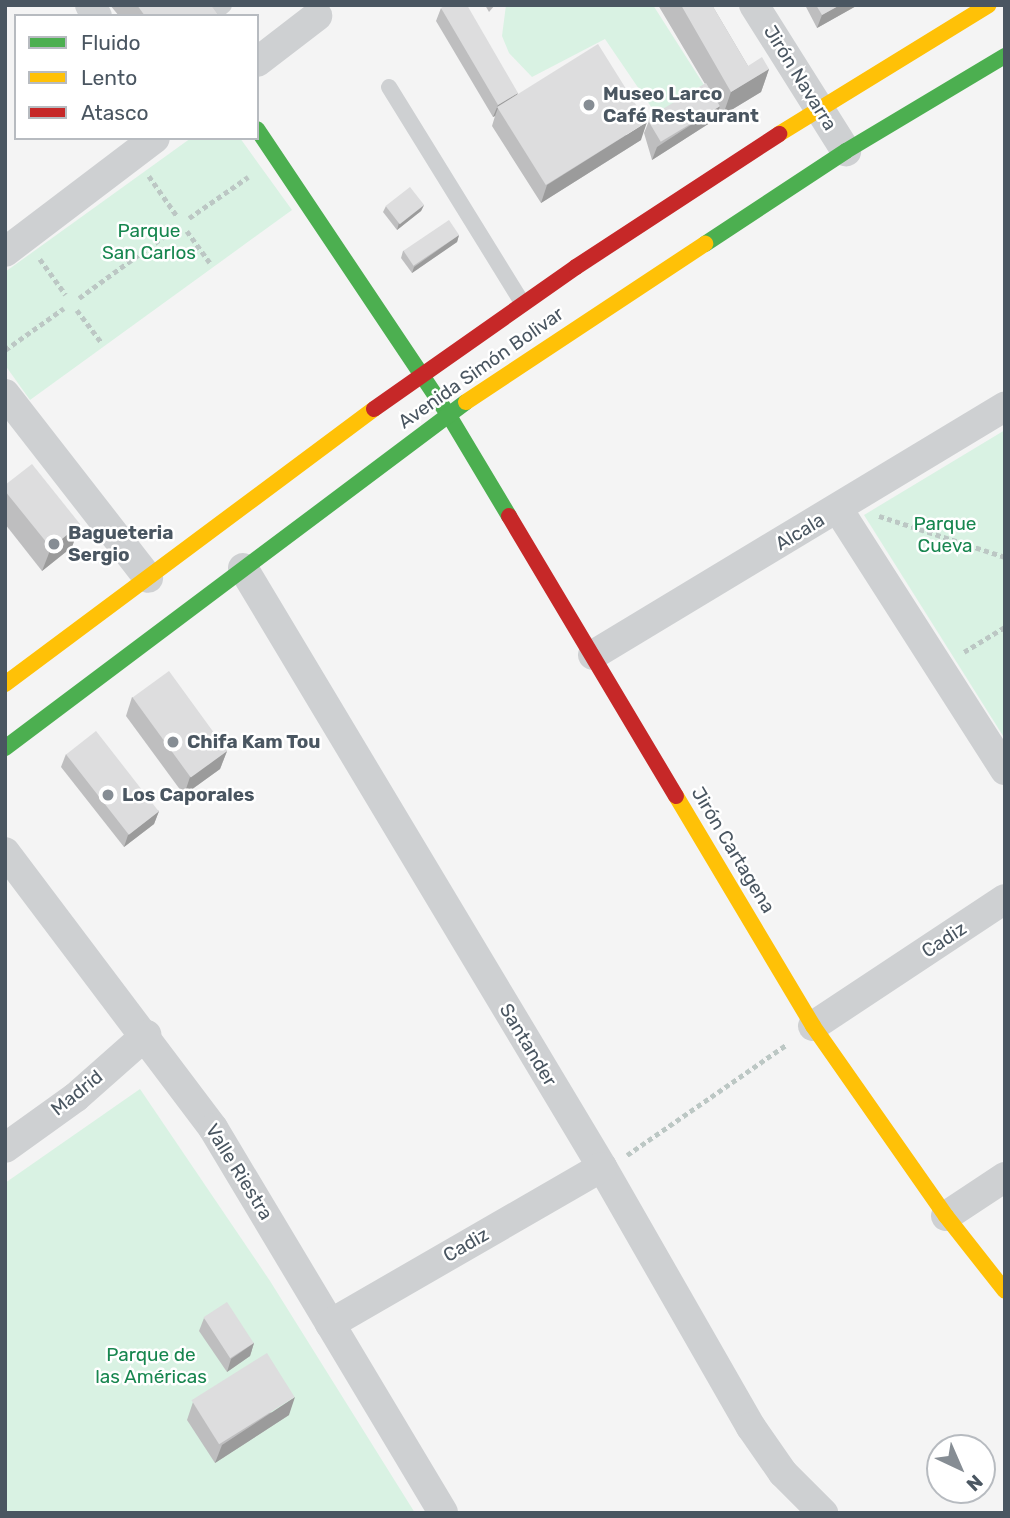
<!DOCTYPE html>
<html>
<head>
<meta charset="utf-8">
<style>
	body { margin:0 }
	#map { position:relative; width:1010px; height:1518px; overflow:hidden; background:#f4f4f4; font-family:Rubik,sans-serif }
	div>[style] { position:absolute }
	.green>* { inset:0; background:#d9f2e3 }
	.path>* { height:4.5px; margin-top:-2.25px; transform-origin:0; background:repeating-linear-gradient(90deg,#bcc7c4 0 5px,transparent 0 8.5px) }
	.lane>* { height:16px; margin:-8px; padding:0 8px; transform-origin:8px; border-radius:8px; background:#ced0d2 }
	.street>* { height:30px; margin:-15px; padding:0 15px; transform-origin:15px; border-radius:15px; background:#ced0d2 }
	.fast>* { height:16px; margin:-8px; padding:0 8px; transform-origin:8px; border-radius:8px; background:#4caf50 }
	.slow>* { height:16px; margin:-8px; padding:0 8px; transform-origin:8px; border-radius:8px; background:#ffc107 }
	.jam>* { height:16px; margin:-8px; padding:0 8px; transform-origin:8px; border-radius:8px; background:#c62828 }
	.wall>* { inset:0; background:#bebebf }
	.shaded-wall>* { inset:0; background:#9b9b9b }
	.building>* { inset:0; background:#ddddde; transform-origin:0 0 }
	.dots>* { width:19px; height:19px; translate:-50% -50%; box-sizing:border-box; border:4px solid #fff; border-radius:50% }
	span { translate:-50% -50%; white-space:nowrap; text-align:center; line-height:1.15; -webkit-text-stroke:5px #fff; paint-order:stroke }
	.street-label { font-size:19px; color:#4a5661 }
	.poi-label { font-size:19px; color:#4a5661; font-weight:700 }
	.left { translate:0 -50%; text-align:left }
	.park-label { font-size:19px; color:#17864f }
	.frame { position:absolute; inset:0; border:7px solid #4a5661; pointer-events:none }
	.legend { position:absolute; left:14px; top:14px; width:245px; height:126px; box-sizing:border-box; background:#fff; border:2px solid #b7bbc0; margin:0; padding:9px 12px; list-style:none; font-size:21px; color:#4a5661 }
	.legend li { display:flex; align-items:center; gap:14px; height:35px }
	.legend b { width:35px; border:2px solid #b7bbc0 }
	.north { position:absolute; left:926px; top:1434px; width:70px; height:70px; box-sizing:border-box; background:#fff; border:2px solid #b7bbc0; border-radius:50%; rotate:136deg; font-size:19px; font-weight:700; line-height:28px; text-align:center; color:#4a5661 }
	.north::after { content:''; display:block; margin:auto; width:24px; height:32px; background:#868d94; clip-path:polygon(50% 0,100% 100%,50% 72%,0 100%) }
</style>
</head>
<body>
<div id="map">
	<div class="green">
		<div style="clip-path:polygon(506px 5px,653px 5px,704px 85px,656px 114px,605px 39px,532px 77px,509px 53px,502px 36px)"></div>
		<div style="clip-path:polygon(191px 138px,240px 138px,292px 210px,30px 400px,5px 365px,5px 272px)"></div>
		<div style="clip-path:polygon(1005px 430px,1005px 739px,864px 515px)"></div>
		<div style="clip-path:polygon(140px 1089px,270px 1281px,415px 1513px,5px 1513px,5px 1183px)"></div>
	</div>
	<div class="path">
		<div style="left:149px;top:176px;width:49px;rotate:55deg"></div>
		<div style="left:189px;top:218px;width:72px;rotate:-34.8deg"></div>
		<div style="left:187px;top:231px;width:39px;rotate:54deg"></div>
		<div style="left:40px;top:259px;width:44px;rotate:54.2deg"></div>
		<div style="left:79px;top:298px;width:117px;rotate:-36deg"></div>
		<div style="left:77px;top:310px;width:40px;rotate:53deg"></div>
		<div style="left:5px;top:350px;width:72px;rotate:-35.4deg"></div>
		<div style="left:879px;top:516px;width:133px;rotate:18deg"></div>
		<div style="left:964px;top:652px;width:48px;rotate:-31.4deg"></div>
		<div style="left:627px;top:1155px;width:193px;rotate:-34.7deg"></div>
	</div>
	<div class="lane">
		<div style="left:211px;top:16px;width:17px;rotate:-40deg"></div>
		<div style="left:389px;top:87px;width:255px;rotate:58.3deg"></div>
	</div>
	<div class="street">
		<div style="left:90px;top:5px;width:13px;rotate:58deg"></div>
		<div style="left:754px;top:5px;width:173px;rotate:57.8deg"></div>
		<div style="left:257px;top:62px;width:76px;rotate:-37.5deg"></div>
		<div style="left:5px;top:252px;width:188px;rotate:-37.2deg"></div>
		<div style="left:5px;top:394px;width:233px;rotate:52.1deg"></div>
		<div style="left:838px;top:509px;width:310px;rotate:57.4deg"></div>
		<div style="left:243px;top:568px;width:698px;rotate:59.06deg"></div>
		<div style="left:602px;top:1167px;width:300px;rotate:60.2deg"></div>
		<div style="left:751px;top:1427px;width:56px;rotate:55.2deg"></div>
		<div style="left:783px;top:1473px;width:57px;rotate:45deg"></div>
		<div style="left:593px;top:655px;width:481px;rotate:-31.1deg"></div>
		<div style="left:5px;top:852px;width:346px;rotate:53deg"></div>
		<div style="left:213px;top:1128px;width:448px;rotate:59.1deg"></div>
		<div style="left:813px;top:1026px;width:230px;rotate:-33.5deg"></div>
		<div style="left:5px;top:1148px;width:87px;rotate:-35.7deg"></div>
		<div style="left:76px;top:1097px;width:94px;rotate:-41.5deg"></div>
		<div style="left:946px;top:1216px;width:71px;rotate:-33.5deg"></div>
		<div style="left:330px;top:1324px;width:314px;rotate:-30deg"></div>
	</div>
	<div class="fast">
		<div style="left:257px;top:129px;width:343px;rotate:56.2deg"></div>
		<div style="left:448px;top:414px;width:119px;rotate:59.1deg"></div>
		<div style="left:705px;top:244px;width:169px;rotate:-33.4deg"></div>
		<div style="left:846px;top:151px;width:185px;rotate:-30.9deg"></div>
		<div style="left:5px;top:748px;width:576px;rotate:-36.89deg"></div>
	</div>
	<div class="slow">
		<div style="left:779px;top:134px;width:246px;rotate:-31.6deg"></div>
		<div style="left:466px;top:402px;width:287px;rotate:-33.5deg"></div>
		<div style="left:5px;top:684px;width:460px;rotate:-36.7deg"></div>
		<div style="left:676px;top:796px;width:268px;rotate:59.2deg"></div>
		<div style="left:813px;top:1026px;width:232px;rotate:55deg"></div>
		<div style="left:946px;top:1216px;width:95px;rotate:51.8deg"></div>
	</div>
	<div class="jam">
		<div style="left:374px;top:409px;width:247px;rotate:-35.1deg"></div>
		<div style="left:576px;top:267px;width:243px;rotate:-33.2deg"></div>
		<div style="left:509px;top:516px;width:326px;rotate:59.2deg"></div>
	</div>
	<div class="wall">
		<div style="clip-path:polygon(110px 5px,211px 5px,219px 16px,119px 16px)"></div>
		<div style="clip-path:polygon(485px 5px,495px 5px,489px 12px)"></div>
		<div style="clip-path:polygon(658px 5px,712px 5px,748px 66px,769px 69px,761px 92px,723px 115px,720px 109px,716px 119px,652px 160px,644px 133px,649px 121px,705px 84px)"></div>
		<div style="clip-path:polygon(805px 5px,858px 5px,817px 28px)"></div>
		<div style="clip-path:polygon(441px 8px,517px 96px,641px 140px,541px 203px,492px 126px,495px 116px,493px 117px,436px 21px)"></div>
		<div style="clip-path:polygon(424px 205px,421px 211px,397px 230px,383px 212px,386px 206px)"></div>
		<div style="clip-path:polygon(459px 235px,457px 242px,412px 273px,401px 258px,403px 251px)"></div>
		<div style="clip-path:polygon(5px 491px,80px 524px,72px 547px,42px 571px,5px 524px)"></div>
		<div style="clip-path:polygon(132px 697px,227px 751px,220px 769px,184px 795px,126px 716px)"></div>
		<div style="clip-path:polygon(66px 754px,159px 811px,154px 824px,124px 847px,61px 767px)"></div>
		<div style="clip-path:polygon(204px 1318px,254px 1343px,250px 1356px,227px 1372px,199px 1331px)"></div>
		<div style="clip-path:polygon(193px 1402px,289px 1415px,215px 1463px,187px 1420px)"></div>
	</div>
	<div class="shaded-wall">
		<div style="clip-path:polygon(840px 5px,858px 5px,817px 28px,822px 15px)"></div>
		<div style="clip-path:polygon(769px 69px,761px 92px,723px 115px,731px 92px)"></div>
		<div style="clip-path:polygon(518px 93px,514px 105px,498px 108px,495px 116px,493px 117px,498px 105px)"></div>
		<div style="clip-path:polygon(720px 106px,716px 119px,652px 160px,657px 147px)"></div>
		<div style="clip-path:polygon(647px 122px,641px 140px,541px 203px,547px 185px)"></div>
		<div style="clip-path:polygon(424px 205px,421px 211px,397px 230px,399px 223px)"></div>
		<div style="clip-path:polygon(459px 235px,457px 242px,412px 273px,414px 267px)"></div>
		<div style="clip-path:polygon(80px 524px,72px 547px,42px 571px,51px 548px)"></div>
		<div style="clip-path:polygon(227px 751px,220px 769px,184px 795px,190px 777px)"></div>
		<div style="clip-path:polygon(159px 811px,154px 824px,124px 847px,128px 835px)"></div>
		<div style="clip-path:polygon(254px 1343px,250px 1356px,227px 1372px,231px 1359px)"></div>
		<div style="clip-path:polygon(295px 1397px,289px 1415px,215px 1463px,222px 1445px)"></div>
	</div>
	<div class="building">
		<div style="clip-path:polygon(137px 5px,211px 5px,219px 16px,145px 16px)"></div>
		<div style="clip-path:polygon(446px 5px,467px 5px,518px 93px,498px 105px,441px 8px)"></div>
		<div style="clip-path:polygon(681px 5px,712px 5px,748px 66px,762px 57px,769px 69px,731px 92px)"></div>
		<div style="clip-path:polygon(816px 5px,840px 5px,822px 15px)"></div>
		<div style="left:598px;top:44px;width:92px;height:119px;rotate:58deg"></div>
		<div style="left:706px;top:83px;width:27px;height:69px;rotate:59deg"></div>
		<div style="left:410px;top:187px;width:23px;height:31px;rotate:52deg"></div>
		<div style="left:449px;top:220px;width:18px;height:55px;rotate:56deg"></div>
		<div style="clip-path:polygon(32px 464px,80px 524px,51px 548px,5px 491px,5px 485px)"></div>
		<div style="left:169px;top:671px;width:99px;height:45px;rotate:54deg"></div>
		<div style="left:96px;top:731px;width:102px;height:38px;rotate:52deg"></div>
		<div style="left:227px;top:1302px;width:49px;height:28px;rotate:57deg"></div>
		<div style="left:267px;top:1353px;width:52px;height:89px;rotate:58deg"></div>
	</div>
	<div class="dots">
		<div style="left:589px;top:105px;background:#868d94"></div>
		<div style="left:54px;top:544px;background:#868d94"></div>
		<div style="left:173px;top:742px;background:#868d94"></div>
		<div style="left:108px;top:795px;background:#868d94"></div>
	</div>
	<div class="street-label">
		<span style="left:800px;top:78px;rotate:58deg">Jirón Navarra</span>
		<span style="left:481px;top:368px;rotate:-35deg">Avenida Simón Bolivar</span>
		<span style="left:800px;top:532px;rotate:-31deg">Alcala</span>
		<span style="left:733px;top:850px;rotate:59deg">Jirón Cartagena</span>
		<span style="left:944px;top:940px;rotate:-33deg">Cadiz</span>
		<span style="left:528px;top:1045px;rotate:59deg">Santander</span>
		<span style="left:77px;top:1093px;rotate:-39deg">Madrid</span>
		<span style="left:239px;top:1172px;rotate:58deg">Valle Riestra</span>
		<span style="left:466px;top:1245px;rotate:-30deg">Cadiz</span>
	</div>
	<div class="poi-label">
		<span class="left" style="left:603px;top:105px">Museo Larco<br>Café Restaurant</span>
		<span class="left" style="left:68px;top:544px">Bagueteria<br>Sergio</span>
		<span class="left" style="left:187px;top:742px">Chifa Kam Tou</span>
		<span class="left" style="left:122px;top:795px">Los Caporales</span>
	</div>
	<div class="park-label">
		<span style="left:149px;top:242px">Parque<br>San Carlos</span>
		<span style="left:945px;top:535px">Parque<br>Cueva</span>
		<span style="left:151px;top:1366px">Parque de<br>las Américas</span>
	</div>
	<div class="frame"></div>
	<ul class="legend">
	<li><b style="height:9px;background:#4caf50"></b>Fluido</li>
	<li><b style="height:9px;background:#ffc107"></b>Lento</li>
	<li><b style="height:9px;background:#c62828"></b>Atasco</li>
	</ul>
	<div class="north">N</div>
</div>
</body>
</html>
